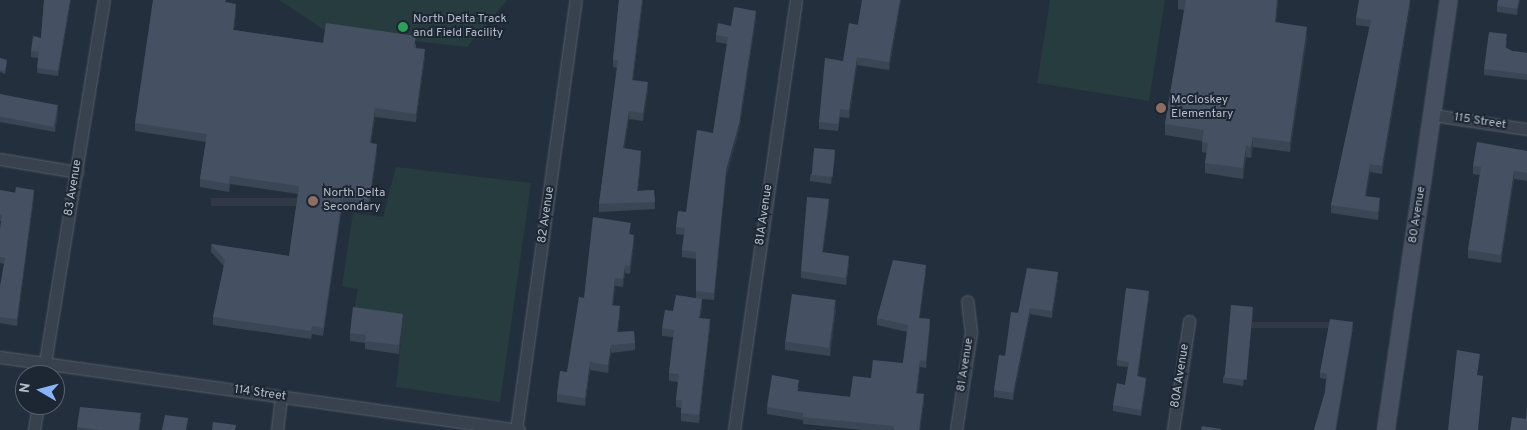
<!DOCTYPE html>
<html>
<head>
<meta charset="utf-8">
<style>
	body { margin:0 }
	#map { position:relative; width:1527px; height:430px; overflow:hidden; background:#242f3e; font-family:Overpass,sans-serif }
	div>[style] { position:absolute }
	.green>* { inset:0; background:#263c3f }
	.roads { filter:drop-shadow(0 0 1px #565f6c) drop-shadow(0 0 1px #565f6c) }
	.street>* { height:11px; margin:-5.5px; padding:0 5.5px; transform-origin:5.5px; border-radius:5.5px; background:#38414e }
	.secondary>* { height:16px; margin:-8px; padding:0 8px; transform-origin:8px; border-radius:8px; background:#465061 }
	.wall>* { inset:0; background:#3b4654 }
	.shaded-wall>* { inset:0; background:#303945; transform-origin:0 0 }
	.building>* { inset:0; background:#455162; transform-origin:0 0 }
	.dots>* { width:14px; height:14px; translate:-50% -50%; box-sizing:border-box; border:2px solid #1d2633; border-radius:50% }
	span { translate:-50% -50%; white-space:nowrap; text-align:center; line-height:1.15; -webkit-text-stroke:4px #1d2633; paint-order:stroke }
	.poi-label { font-size:12px; color:#b4bcc9 }
	.left { translate:0 -50%; text-align:left }
	.street-label { font-size:12px; color:#b4bcc9 }
	.north { position:absolute; left:15px; top:365px; width:50px; height:50px; box-sizing:border-box; background:#1d2633; border:1px solid #59626f; border-radius:50%; rotate:278deg; font-size:14px; font-weight:700; line-height:20px; text-align:center; color:#b4bcc9 }
	.north::after { content:''; display:block; margin:auto; width:18px; height:22px; background:#8ab4f8; clip-path:polygon(50% 0,100% 100%,50% 72%,0 100%) }
</style>
</head>
<body>
<div id="map">
	<div class="green">
		<div style="clip-path:polygon(279px 0,507px 0,467px 47px,326px 31px)"></div>
		<div style="clip-path:polygon(1050px 0,1165px 0,1149px 101px,1037px 83px)"></div>
		<div style="clip-path:polygon(396px 167px,531px 183px,500px 402px,396px 387px,403px 322px,353px 315px,358px 289px,342px 286px,353px 213px,383px 217px)"></div>
	</div>
	<div class="roads">
		<div class="street">
			<div style="left:1433px;top:115px;width:95px;rotate:8.5deg"></div>
			<div style="left:0;top:159px;width:78px;rotate:9.6deg"></div>
			<div style="left:0;top:357px;width:524px;rotate:8.01deg"></div>
			<div style="left:43px;top:375px;width:380px;rotate:-80.8deg"></div>
			<div style="left:34px;top:430px;width:25px;rotate:-81deg"></div>
			<div style="left:277px;top:430px;width:33px;rotate:-83deg"></div>
			<div style="left:516px;top:430px;width:434px;rotate:-82.1deg"></div>
			<div style="left:734px;top:430px;width:434px;rotate:-81.8deg"></div>
			<div style="left:956px;top:430px;width:99px;rotate:-81.3deg"></div>
			<div style="left:971px;top:332px;width:31px;rotate:-97deg"></div>
			<div style="left:1173px;top:430px;width:110px;rotate:-81.6deg"></div>
		</div>
		<div class="secondary">
			<div style="left:1386px;top:430px;width:435px;rotate:-81.7deg"></div>
		</div>
	</div>
	<div class="wall">
		<div style="clip-path:polygon(44px 0,71px 0,58px 76px,37px 73px,38px 58px,31px 57px,31px 51px,41px 38px)"></div>
		<div style="clip-path:polygon(619px 0,643px 0,633px 80px,648px 90px,643px 121px,629px 119px,624px 149px,641px 158px,638px 191px,654px 190px,655px 209px,599px 212px,599px 204px,617px 68px,613px 67px,613px 60px)"></div>
		<div style="clip-path:polygon(862px 0,901px 0,889px 70px,857px 65px,849px 118px,840px 117px,838px 131px,819px 129px,819px 122px,858px 25px)"></div>
		<div style="clip-path:polygon(1178px 0,1278px 0,1276px 22px,1307px 38px,1290px 152px,1253px 147px,1251px 158px,1246px 157px,1243px 179px,1205px 173px,1205px 163px,1207px 153px,1202px 152px,1202px 141px,1165px 135px,1165px 124px,1184px 10px,1178px 9px)"></div>
		<div style="clip-path:polygon(1520px 0,1517px 15px,1497px 12px,1497px 6px)"></div>
		<div style="clip-path:polygon(227px 2px,236px 12px,234px 30px,323px 43px,416px 44px,416px 48px,425px 57px,416px 122px,375px 117px,371px 143px,377px 152px,369px 209px,342px 206px,323px 336px,312px 334px,311px 339px,213px 325px,213px 317px,224px 266px,211px 252px,211px 244px,289px 256px,298px 194px,230px 184px,229px 192px,200px 187px,200px 179px,206px 142px,135px 131px,135px 123px)"></div>
		<div style="clip-path:polygon(1410px 7px,1382px 174px,1370px 172px,1366px 196px,1380px 206px,1378px 220px,1331px 213px,1331px 205px,1370px 27px,1356px 25px,1356px 18px)"></div>
		<div style="clip-path:polygon(756px 18px,739px 131px,726px 177px,714px 300px,702px 299px,702px 306px,700px 318px,710px 327px,699px 423px,681px 421px,681px 408px,676px 407px,676px 400px,678px 382px,669px 381px,669px 373px,673px 337px,662px 336px,662px 328px,673px 311px,696px 298px,696px 259px,682px 257px,682px 250px,684px 235px,676px 234px,676px 227px,686px 212px,713px 133px,727px 44px,716px 42px,716px 35px,731px 26px)"></div>
		<div style="clip-path:polygon(1507px 40px,1506px 48px,1512px 51px,1527px 53px,1527px 80px,1484px 75px,1484px 69px)"></div>
		<div style="clip-path:polygon(0 58px,7px 62px,5px 74px,0 72px)"></div>
		<div style="clip-path:polygon(0 94px,58px 111px,55px 132px,0 122px)"></div>
		<div style="clip-path:polygon(1527px 151px,1527px 181px,1514px 179px,1501px 263px,1468px 258px,1468px 250px,1480px 175px,1473px 174px,1473px 166px)"></div>
		<div style="clip-path:polygon(835px 156px,831px 184px,810px 181px,810px 175px)"></div>
		<div style="clip-path:polygon(0 190px,34px 196px,17px 326px,0 323px,0 287px,4px 264px,0 263px,0 230px,1px 221px,0 221px)"></div>
		<div style="clip-path:polygon(829px 206px,823px 252px,849px 263px,846px 285px,801px 278px,801px 271px)"></div>
		<div style="clip-path:polygon(631px 231px,630px 234px,634px 243px,630px 274px,625px 273px,623px 287px,615px 286px,613px 305px,620px 314px,618px 332px,635px 343px,635px 350px,611px 353px,608px 373px,590px 370px,585px 406px,557px 402px,557px 394px,567px 372px,584px 298px)"></div>
		<div style="clip-path:polygon(926px 272px,919px 318px,930px 326px,926px 368px,920px 367px,917px 393px,924px 401px,920px 430px,863px 430px,803px 424px,803px 420px,767px 414px,767px 407px,799px 387px,798px 391px,850px 397px,871px 378px,903px 363px,907px 332px,877px 325px,877px 318px)"></div>
		<div style="clip-path:polygon(1058px 279px,1052px 318px,1030px 314px,1013px 400px,994px 397px,994px 390px,1005px 356px,1018px 313px)"></div>
		<div style="clip-path:polygon(1149px 296px,1138px 376px,1146px 384px,1141px 416px,1113px 411px,1113px 405px,1125px 385px,1128px 367px,1117px 366px,1117px 360px)"></div>
		<div style="clip-path:polygon(836px 309px,830px 356px,785px 350px,785px 341px)"></div>
		<div style="clip-path:polygon(1253px 313px,1243px 386px,1223px 383px,1223px 378px)"></div>
		<div style="clip-path:polygon(403px 322px,399px 354px,365px 349px,365px 343px,350px 341px,350px 333px)"></div>
		<div style="clip-path:polygon(1353px 328px,1336px 430px,1314px 430px,1325px 392px,1326px 379px,1320px 378px,1320px 372px)"></div>
		<div style="clip-path:polygon(141px 419px,139px 430px,77px 430px,77px 427px)"></div>
	</div>
	<div class="shaded-wall">
		<div style="clip-path:polygon(70px 0,71px 0,58px 76px,58px 71px)"></div>
		<div style="clip-path:polygon(642px 0,643px 0,632px 87px,632px 80px)"></div>
		<div style="clip-path:polygon(900px 0,901px 0,889px 70px,889px 62px)"></div>
		<div style="clip-path:polygon(1277px 0,1278px 0,1275px 33px,1275px 22px)"></div>
		<div style="clip-path:polygon(1410px 0,1410px 7px,1382px 174px,1382px 166px)"></div>
		<div style="clip-path:polygon(1519px 0,1520px 0,1517px 15px,1517px 9px)"></div>
		<div style="clip-path:polygon(236px 4px,236px 12px,233px 38px,233px 30px)"></div>
		<div style="clip-path:polygon(756px 11px,756px 18px,739px 131px,726px 177px,714px 300px,714px 293px,726px 170px)"></div>
		<div style="clip-path:polygon(1307px 27px,1307px 38px,1290px 152px,1290px 142px)"></div>
		<div style="clip-path:polygon(425px 49px,425px 57px,416px 122px,416px 114px)"></div>
		<div style="clip-path:polygon(857px 57px,857px 65px,849px 118px,849px 110px)"></div>
		<div style="clip-path:polygon(648px 82px,648px 90px,643px 121px,643px 113px)"></div>
		<div style="clip-path:polygon(58px 105px,58px 111px,55px 132px,55px 126px)"></div>
		<div style="clip-path:polygon(375px 108px,375px 117px,370px 151px,370px 143px)"></div>
		<div style="clip-path:polygon(629px 111px,629px 119px,623px 156px,623px 148px)"></div>
		<div style="clip-path:polygon(1253px 137px,1253px 147px,1251px 158px,1251px 147px)"></div>
		<div style="clip-path:polygon(377px 144px,377px 152px,369px 209px,369px 201px)"></div>
		<div style="clip-path:polygon(1246px 146px,1246px 157px,1243px 179px,1243px 168px)"></div>
		<div style="clip-path:polygon(835px 150px,835px 156px,831px 184px,831px 178px)"></div>
		<div style="clip-path:polygon(641px 151px,641px 158px,637px 199px,637px 191px)"></div>
		<div style="clip-path:polygon(1370px 164px,1370px 172px,1365px 204px,1365px 196px)"></div>
		<div style="clip-path:polygon(1514px 171px,1514px 179px,1501px 263px,1501px 255px)"></div>
		<div style="clip-path:polygon(34px 190px,34px 196px,17px 326px,17px 319px)"></div>
		<div style="left:342px;top:198px;width:8px;height:131px;rotate:90deg"></div>
		<div style="clip-path:polygon(1380px 198px,1380px 206px,1378px 220px,1378px 212px)"></div>
		<div style="clip-path:polygon(829px 199px,829px 206px,822px 259px,822px 252px)"></div>
		<div style="clip-path:polygon(634px 235px,634px 243px,630px 274px,630px 266px)"></div>
		<div style="clip-path:polygon(849px 256px,849px 263px,846px 285px,846px 278px)"></div>
		<div style="clip-path:polygon(625px 265px,625px 273px,623px 287px,623px 279px)"></div>
		<div style="clip-path:polygon(926px 265px,926px 272px,919px 325px,919px 318px)"></div>
		<div style="clip-path:polygon(1058px 272px,1058px 279px,1052px 318px,1052px 311px)"></div>
		<div style="clip-path:polygon(615px 278px,615px 286px,612px 313px,612px 305px)"></div>
		<div style="clip-path:polygon(1149px 291px,1149px 296px,1137px 382px,1137px 376px)"></div>
		<div style="clip-path:polygon(702px 299px,702px 306px,699px 325px,699px 318px)"></div>
		<div style="clip-path:polygon(836px 300px,836px 309px,830px 356px,830px 347px)"></div>
		<div style="clip-path:polygon(620px 306px,620px 314px,617px 340px,617px 332px)"></div>
		<div style="clip-path:polygon(1253px 307px,1253px 313px,1243px 386px,1243px 380px)"></div>
		<div style="clip-path:polygon(1030px 308px,1030px 314px,1013px 400px,1013px 393px)"></div>
		<div style="clip-path:polygon(403px 314px,403px 322px,399px 354px,399px 345px)"></div>
		<div style="clip-path:polygon(710px 319px,710px 327px,699px 423px,699px 415px)"></div>
		<div style="clip-path:polygon(930px 319px,930px 326px,926px 368px,926px 361px)"></div>
		<div style="left:1353px;top:322px;width:6px;height:109px;rotate:90deg"></div>
		<div style="clip-path:polygon(611px 345px,611px 353px,608px 373px,608px 365px)"></div>
		<div style="clip-path:polygon(920px 360px,920px 367px,916px 400px,916px 393px)"></div>
		<div style="clip-path:polygon(590px 362px,590px 370px,585px 406px,585px 398px)"></div>
		<div style="clip-path:polygon(1146px 378px,1146px 384px,1141px 416px,1141px 410px)"></div>
		<div style="clip-path:polygon(924px 394px,924px 401px,920px 430px,919px 430px)"></div>
	</div>
	<div class="building">
		<div style="clip-path:polygon(44px 0,70px 0,58px 71px,37px 68px,39px 52px,31px 51px,33px 36px,41px 38px)"></div>
		<div style="clip-path:polygon(153px 0,226px 0,225px 2px,236px 4px,233px 30px,323px 43px,326px 23px,416px 36px,414px 48px,425px 49px,416px 114px,375px 108px,370px 143px,377px 144px,369px 201px,342px 198px,323px 328px,312px 326px,311px 331px,213px 317px,225px 260px,211px 244px,289px 256px,299px 186px,230px 176px,229px 184px,200px 179px,207px 134px,135px 123px)"></div>
		<div style="clip-path:polygon(619px 0,642px 0,632px 80px,648px 82px,643px 113px,629px 111px,623px 148px,641px 151px,637px 191px,654px 190px,655px 202px,599px 204px,618px 60px,613px 60px)"></div>
		<div style="clip-path:polygon(862px 0,900px 0,889px 62px,857px 57px,849px 110px,840px 109px,838px 124px,819px 122px,825px 58px,843px 61px,849px 23px,858px 25px)"></div>
		<div style="clip-path:polygon(1186px 0,1277px 0,1275px 22px,1307px 27px,1290px 142px,1253px 137px,1251px 147px,1246px 146px,1243px 168px,1205px 163px,1208px 143px,1202px 142px,1204px 130px,1165px 124px)"></div>
		<div style="clip-path:polygon(1359px 0,1410px 0,1382px 166px,1370px 164px,1365px 196px,1380px 198px,1378px 212px,1331px 205px,1371px 20px,1356px 18px)"></div>
		<div style="clip-path:polygon(1498px 0,1519px 0,1517px 9px,1497px 6px)"></div>
		<div style="clip-path:polygon(734px 7px,756px 11px,739px 124px,726px 170px,714px 293px,696px 291px,696px 252px,682px 250px,685px 228px,676px 227px,678px 211px,686px 212px,697px 130px,713px 133px,728px 37px,716px 35px,718px 23px,731px 26px)"></div>
		<div style="clip-path:polygon(1489px 32px,1507px 34px,1505px 47px,1512px 51px,1527px 53px,1527px 74px,1484px 69px)"></div>
		<div style="clip-path:polygon(0 58px,7px 60px,5px 71px,0 70px)"></div>
		<div style="left:0;top:94px;width:59px;height:22px;rotate:11deg"></div>
		<div style="clip-path:polygon(1477px 142px,1527px 151px,1527px 173px,1514px 171px,1501px 255px,1468px 250px,1481px 167px,1473px 166px)"></div>
		<div style="left:814px;top:148px;width:21px;height:27px;rotate:5deg"></div>
		<div style="clip-path:polygon(16px 187px,34px 190px,17px 319px,0 317px,0 287px,5px 258px,0 257px,0 230px,2px 215px,0 214px,0 190px,15px 193px)"></div>
		<div style="clip-path:polygon(807px 197px,829px 199px,822px 252px,849px 256px,846px 278px,801px 271px)"></div>
		<div style="clip-path:polygon(593px 217px,631px 223px,629px 234px,634px 235px,630px 266px,625px 265px,623px 279px,615px 278px,612px 305px,620px 306px,617px 332px,634px 331px,635px 343px,611px 345px,608px 365px,590px 362px,585px 398px,557px 394px,560px 371px,567px 372px,579px 297px,584px 298px)"></div>
		<div style="clip-path:polygon(893px 260px,926px 265px,919px 318px,930px 319px,926px 361px,920px 360px,916px 393px,924px 394px,919px 430px,894px 430px,894px 426px,803px 417px,803px 413px,767px 407px,772px 375px,799px 380px,797px 391px,850px 397px,853px 376px,871px 378px,873px 360px,903px 363px,908px 325px,877px 318px)"></div>
		<div style="clip-path:polygon(1027px 268px,1058px 272px,1052px 311px,1030px 308px,1013px 393px,994px 390px,999px 355px,1005px 356px,1011px 312px,1018px 313px)"></div>
		<div style="clip-path:polygon(1126px 288px,1149px 291px,1137px 376px,1146px 378px,1141px 410px,1113px 405px,1117px 383px,1125px 385px,1129px 362px,1117px 360px)"></div>
		<div style="left:792px;top:294px;width:44px;height:48px;rotate:8deg"></div>
		<div style="clip-path:polygon(676px 295px,702px 299px,699px 318px,710px 319px,699px 415px,681px 413px,682px 400px,676px 400px,679px 374px,669px 373px,674px 330px,662px 328px,665px 310px,673px 311px)"></div>
		<div style="left:1231px;top:305px;width:22px;height:73px;rotate:5deg"></div>
		<div style="clip-path:polygon(353px 307px,403px 314px,399px 345px,365px 341px,366px 335px,350px 333px)"></div>
		<div style="clip-path:polygon(1330px 319px,1353px 322px,1335px 430px,1314px 430px,1325px 392px,1327px 374px,1320px 372px)"></div>
		<div style="clip-path:polygon(1457px 350px,1480px 354px,1477px 375px,1483px 376px,1478px 430px,1448px 430px)"></div>
		<div style="clip-path:polygon(1527px 406px,1527px 430px,1510px 430px,1512px 417px,1526px 419px)"></div>
		<div style="clip-path:polygon(80px 407px,141px 413px,138px 430px,101px 430px,77px 427px)"></div>
		<div style="clip-path:polygon(165px 415px,188px 418px,186px 430px,162px 430px)"></div>
		<div style="clip-path:polygon(213px 422px,236px 425px,235px 430px,212px 430px)"></div>
		<div style="clip-path:polygon(1202px 426px,1221px 429px,1221px 430px,1201px 430px)"></div>
	</div>
	<div class="dots">
		<div style="left:403px;top:27px;background:#2e9e5b"></div>
		<div style="left:1161px;top:108px;background:#8d6e63"></div>
		<div style="left:313px;top:201px;background:#8d6e63"></div>
	</div>
	<div class="poi-label">
		<span class="left" style="left:413px;top:27px">North Delta Track<br>and Field Facility</span>
		<span class="left" style="left:1171px;top:108px">McCloskey<br>Elementary</span>
		<span class="left" style="left:323px;top:201px">North Delta<br>Secondary</span>
	</div>
	<div class="street-label">
		<span style="left:1480px;top:122px;rotate:9deg">115 Street</span>
		<span style="left:74px;top:188px;rotate:-81deg">83 Avenue</span>
		<span style="left:547px;top:215px;rotate:-82deg">82 Avenue</span>
		<span style="left:765px;top:215px;rotate:-82deg">81A Avenue</span>
		<span style="left:1418px;top:215px;rotate:-81deg">80 Avenue</span>
		<span style="left:966px;top:365px;rotate:-81deg">81 Avenue</span>
		<span style="left:1181px;top:376px;rotate:-81deg">80A Avenue</span>
		<span style="left:260px;top:394px;rotate:8deg">114 Street</span>
	</div>
	<div class="north">N</div>
</div>
</body>
</html>
